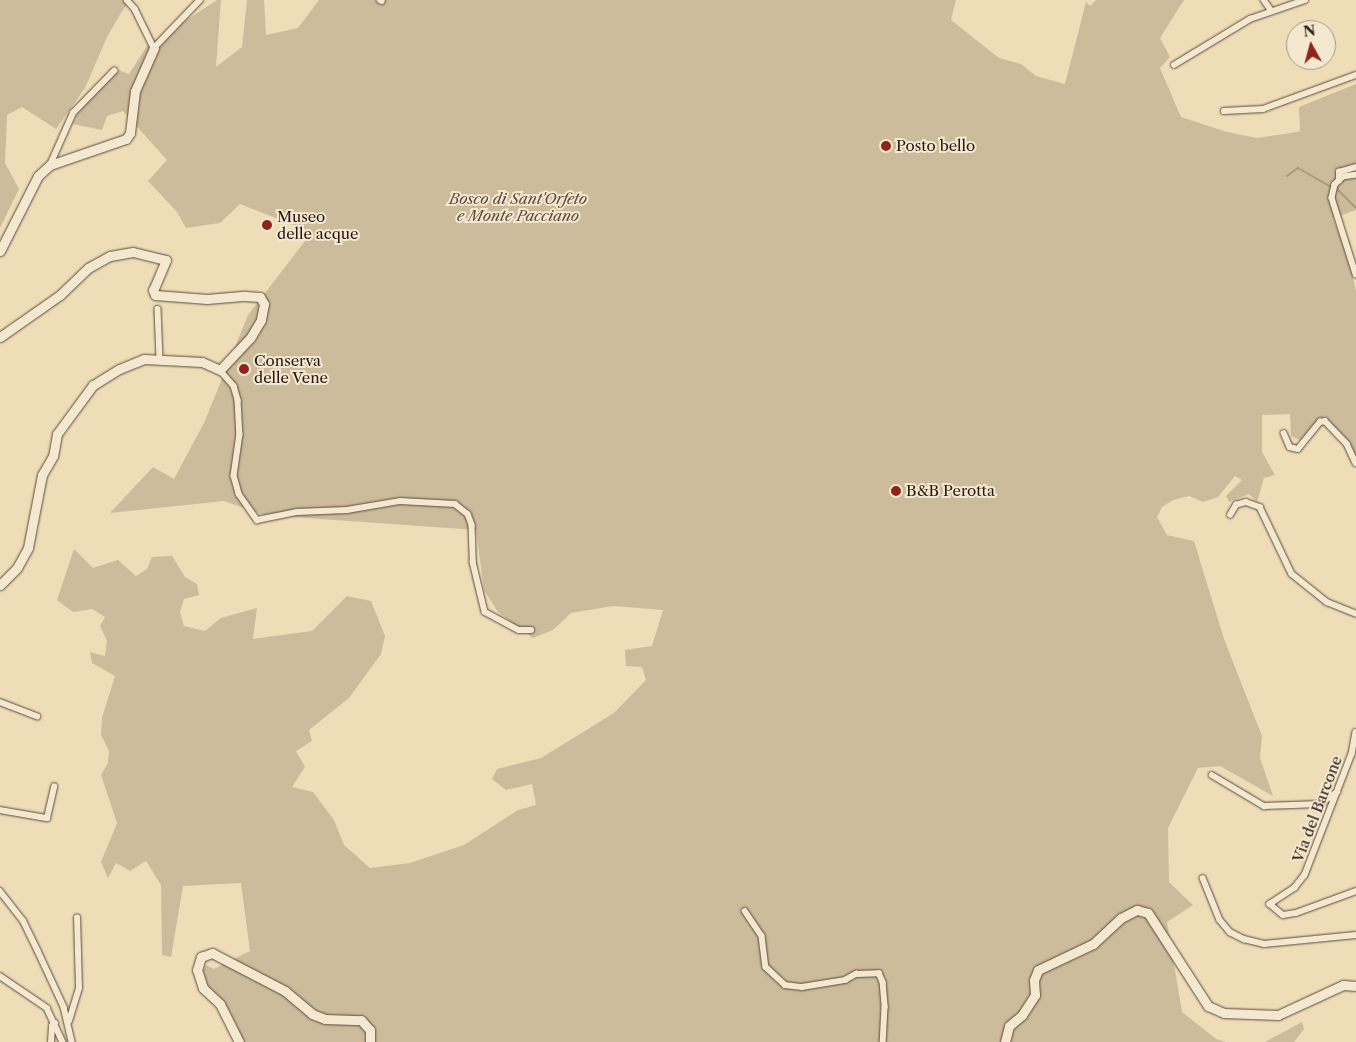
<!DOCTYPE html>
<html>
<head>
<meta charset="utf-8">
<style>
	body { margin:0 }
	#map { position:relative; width:1356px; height:1042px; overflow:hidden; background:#eeddb7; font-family:"Libre Caslon Text",serif }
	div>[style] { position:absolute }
	.green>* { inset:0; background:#cdbc9b }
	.stream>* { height:2px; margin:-1px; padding:0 1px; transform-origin:1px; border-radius:1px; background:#ab9a7f }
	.roads { filter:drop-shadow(0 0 1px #5b4a3b) drop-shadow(0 0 1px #5b4a3b) }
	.street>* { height:5.5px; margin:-2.75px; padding:0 2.75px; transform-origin:2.75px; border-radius:2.75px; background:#f4e9d0 }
	.secondary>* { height:9px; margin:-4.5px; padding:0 4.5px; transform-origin:4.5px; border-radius:4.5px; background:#f4e9d0 }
	.dots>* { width:14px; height:14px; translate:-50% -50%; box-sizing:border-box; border:2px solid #f4e9d0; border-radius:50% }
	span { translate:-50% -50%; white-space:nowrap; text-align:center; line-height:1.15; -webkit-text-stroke:4px #f4e9d0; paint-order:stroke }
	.poi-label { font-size:15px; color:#2a1912 }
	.left { translate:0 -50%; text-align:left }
	.park-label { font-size:15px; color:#5b4a3b; font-style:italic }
	.street-label { font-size:15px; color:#2a1912 }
	.north { position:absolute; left:1286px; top:20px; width:50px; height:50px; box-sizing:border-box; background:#f4e9d0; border:1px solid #a39684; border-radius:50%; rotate:353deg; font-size:14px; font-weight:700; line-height:20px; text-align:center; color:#2a1912 }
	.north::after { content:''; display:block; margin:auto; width:18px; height:22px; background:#8f2418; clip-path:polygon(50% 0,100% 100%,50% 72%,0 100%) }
</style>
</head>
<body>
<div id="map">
	<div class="green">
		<div style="clip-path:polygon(0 0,133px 0,124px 8px,107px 37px,85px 88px,56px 129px,22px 107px,7px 115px,5px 163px,19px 189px,0 228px)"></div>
		<div style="clip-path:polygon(217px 0,221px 0,216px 67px,242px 47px,247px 0,264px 0,266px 35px,298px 28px,319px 0,956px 0,951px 20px,999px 58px,1021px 64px,1036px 76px,1065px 84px,1086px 2px,1090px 6px,1096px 0,1184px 0,1160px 38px,1170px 57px,1160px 68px,1181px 117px,1227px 132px,1257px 138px,1297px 132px,1300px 131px,1299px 107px,1356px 84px,1356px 210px,1333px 218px,1349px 260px,1356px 291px,1356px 459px,1325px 416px,1300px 440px,1291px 436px,1290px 414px,1262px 415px,1262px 452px,1275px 475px,1264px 478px,1257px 502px,1249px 494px,1229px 502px,1226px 496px,1242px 480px,1235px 476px,1218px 497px,1203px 502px,1189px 496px,1173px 500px,1162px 507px,1157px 517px,1167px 535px,1194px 541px,1224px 639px,1262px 736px,1260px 758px,1273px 796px,1220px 766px,1198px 768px,1168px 828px,1169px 882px,1193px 905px,1167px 922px,1182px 1012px,1216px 1039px,1226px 1042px,239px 1042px,233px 1026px,203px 988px,201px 976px,206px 965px,214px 969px,250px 951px,241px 883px,183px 886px,171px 957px,162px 955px,161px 885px,146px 861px,130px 871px,116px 863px,108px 878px,101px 862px,117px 823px,101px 775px,108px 763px,109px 751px,101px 735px,102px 718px,115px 676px,92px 663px,90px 652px,105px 656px,107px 641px,100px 626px,105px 617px,92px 609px,73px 612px,57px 600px,74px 549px,93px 568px,118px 560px,136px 576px,147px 569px,152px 557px,172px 556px,185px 577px,197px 584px,199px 595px,184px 599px,180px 612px,184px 626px,205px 631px,221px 618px,257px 608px,253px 639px,312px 631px,347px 596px,371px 601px,385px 636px,381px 654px,349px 698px,309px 730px,312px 741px,296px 751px,305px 767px,292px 787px,313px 792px,334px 820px,344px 845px,370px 868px,410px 863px,464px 845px,518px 810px,536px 805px,532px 784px,506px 790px,492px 779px,497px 769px,541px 758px,614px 713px,646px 680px,642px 667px,626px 666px,625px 650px,652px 646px,663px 610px,613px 606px,571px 613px,553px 630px,533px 638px,498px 612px,484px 590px,476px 530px,264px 515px,224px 501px,110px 513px,153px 467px,174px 479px,204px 423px,248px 315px,312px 232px,240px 204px,220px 223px,186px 228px,177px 212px,148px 181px,167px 160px,123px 111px,107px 116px,102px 130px,73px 124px,78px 112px,118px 70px,129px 74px,147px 46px)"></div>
		<div style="clip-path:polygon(1302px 1022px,1304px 1029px,1294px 1042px,1265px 1042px)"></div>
	</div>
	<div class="stream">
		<div style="left:1287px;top:176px;width:14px;rotate:-36deg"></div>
		<div style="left:1298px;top:168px;width:39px;rotate:30deg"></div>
		<div style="left:1338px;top:190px;width:25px;rotate:45deg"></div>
	</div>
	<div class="roads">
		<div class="street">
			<div style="left:127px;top:0;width:12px;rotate:48deg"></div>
			<div style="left:135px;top:9px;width:43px;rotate:64deg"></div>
			<div style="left:154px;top:48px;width:66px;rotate:-46.2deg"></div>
			<div style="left:380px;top:0;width:2px;rotate:27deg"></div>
			<div style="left:1264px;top:0;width:12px;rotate:55deg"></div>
			<div style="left:1174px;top:65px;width:89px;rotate:-31.2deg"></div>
			<div style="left:1250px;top:19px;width:58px;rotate:-19.1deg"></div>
			<div style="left:1224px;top:111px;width:39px;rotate:-3deg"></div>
			<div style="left:1263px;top:109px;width:99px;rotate:-20.1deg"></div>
			<div style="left:50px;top:165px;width:57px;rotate:-66.1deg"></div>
			<div style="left:73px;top:113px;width:59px;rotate:-45.7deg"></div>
			<div style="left:1356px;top:175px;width:13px;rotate:171deg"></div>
			<div style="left:1343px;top:177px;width:11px;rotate:135deg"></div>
			<div style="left:1335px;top:185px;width:13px;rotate:103deg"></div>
			<div style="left:1332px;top:198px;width:80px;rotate:72.5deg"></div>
			<div style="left:1339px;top:181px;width:9px;rotate:-90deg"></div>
			<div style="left:1339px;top:172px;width:18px;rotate:-16deg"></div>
			<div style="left:158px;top:309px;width:50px;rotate:87.7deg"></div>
			<div style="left:220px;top:370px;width:21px;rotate:49deg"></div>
			<div style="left:234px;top:386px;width:15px;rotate:74deg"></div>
			<div style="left:238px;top:400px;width:34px;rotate:87deg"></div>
			<div style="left:240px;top:434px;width:42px;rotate:98.1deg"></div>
			<div style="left:234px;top:476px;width:19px;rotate:74deg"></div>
			<div style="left:239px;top:494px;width:32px;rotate:55deg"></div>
			<div style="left:257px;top:520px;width:41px;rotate:-11.3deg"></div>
			<div style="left:297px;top:512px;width:50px;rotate:-2.3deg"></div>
			<div style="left:347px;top:510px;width:54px;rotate:-9.6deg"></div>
			<div style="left:400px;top:501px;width:55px;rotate:3.1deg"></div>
			<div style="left:455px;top:504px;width:16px;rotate:38deg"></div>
			<div style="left:468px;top:514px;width:12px;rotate:70deg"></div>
			<div style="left:472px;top:525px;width:37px;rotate:88deg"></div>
			<div style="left:473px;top:562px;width:51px;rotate:76.5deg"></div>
			<div style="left:485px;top:612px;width:38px;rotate:28deg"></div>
			<div style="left:519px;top:630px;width:12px"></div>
			<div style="left:1284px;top:433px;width:15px;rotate:67deg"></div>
			<div style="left:1290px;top:447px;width:8px;rotate:14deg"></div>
			<div style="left:1298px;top:449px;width:35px;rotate:-51deg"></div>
			<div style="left:1320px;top:422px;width:5px;rotate:-11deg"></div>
			<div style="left:1325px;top:421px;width:32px;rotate:46deg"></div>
			<div style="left:1347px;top:444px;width:21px;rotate:65deg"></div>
			<div style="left:1230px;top:515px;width:12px;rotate:-59deg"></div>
			<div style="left:1236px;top:505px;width:10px;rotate:-17deg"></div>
			<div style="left:1246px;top:502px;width:15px;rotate:20deg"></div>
			<div style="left:1260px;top:507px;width:74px;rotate:64.5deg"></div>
			<div style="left:1292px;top:574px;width:45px;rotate:38.7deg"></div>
			<div style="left:1327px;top:602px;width:31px;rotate:22deg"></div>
			<div style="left:0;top:702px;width:40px;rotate:21deg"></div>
			<div style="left:1356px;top:732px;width:22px;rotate:100deg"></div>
			<div style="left:1352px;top:754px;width:130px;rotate:111.2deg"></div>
			<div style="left:1305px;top:875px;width:16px;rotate:128deg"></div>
			<div style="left:1295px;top:888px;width:30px;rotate:147deg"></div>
			<div style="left:1270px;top:904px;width:17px;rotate:40deg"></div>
			<div style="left:1283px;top:915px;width:13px;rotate:-9deg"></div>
			<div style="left:1296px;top:913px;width:64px;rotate:-20.1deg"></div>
			<div style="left:1212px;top:775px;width:61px;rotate:30.8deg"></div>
			<div style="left:1264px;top:806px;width:56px;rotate:-2deg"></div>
			<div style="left:1320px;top:804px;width:21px;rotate:-35deg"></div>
			<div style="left:0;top:810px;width:48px;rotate:9.7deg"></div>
			<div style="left:47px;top:818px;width:32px;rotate:-77deg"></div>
			<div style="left:1203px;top:878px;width:45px;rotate:68deg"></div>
			<div style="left:1220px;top:920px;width:16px;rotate:50deg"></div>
			<div style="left:1230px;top:932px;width:16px;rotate:27deg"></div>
			<div style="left:1244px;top:939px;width:21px;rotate:14deg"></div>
			<div style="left:1264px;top:944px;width:92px;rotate:-5.6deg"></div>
			<div style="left:0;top:891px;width:37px;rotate:52deg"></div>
			<div style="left:23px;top:920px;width:34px;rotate:64deg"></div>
			<div style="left:38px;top:951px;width:62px;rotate:65.1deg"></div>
			<div style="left:64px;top:1007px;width:36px;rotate:77deg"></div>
			<div style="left:745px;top:911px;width:30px;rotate:56deg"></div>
			<div style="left:762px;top:936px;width:31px;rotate:83deg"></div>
			<div style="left:766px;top:967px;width:26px;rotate:43deg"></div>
			<div style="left:785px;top:985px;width:17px;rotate:7deg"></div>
			<div style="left:802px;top:987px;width:44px;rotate:-9.2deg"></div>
			<div style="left:845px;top:980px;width:13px;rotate:-29deg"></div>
			<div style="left:856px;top:974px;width:23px;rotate:-2deg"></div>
			<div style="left:879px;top:973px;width:10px;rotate:66deg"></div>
			<div style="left:883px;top:982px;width:25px;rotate:85deg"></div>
			<div style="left:885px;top:1007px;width:35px;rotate:93deg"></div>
			<div style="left:0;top:976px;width:57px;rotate:34.2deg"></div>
			<div style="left:47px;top:1008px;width:38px;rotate:65deg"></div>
			<div style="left:69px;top:1021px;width:34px;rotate:-73deg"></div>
			<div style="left:79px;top:988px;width:70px;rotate:-91.6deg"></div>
			<div style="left:51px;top:1042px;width:16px;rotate:-86deg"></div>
			<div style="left:52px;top:1026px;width:4px;rotate:-45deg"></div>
		</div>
		<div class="secondary">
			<div style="left:0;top:251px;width:84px;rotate:-63.1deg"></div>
			<div style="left:38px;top:176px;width:16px;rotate:-43deg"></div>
			<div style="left:50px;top:165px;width:80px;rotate:-18.9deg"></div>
			<div style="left:126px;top:139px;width:7px;rotate:-56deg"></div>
			<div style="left:130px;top:133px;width:42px;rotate:-83.2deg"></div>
			<div style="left:135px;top:91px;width:47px;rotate:-66.2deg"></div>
			<div style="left:0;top:337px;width:73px;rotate:-35deg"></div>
			<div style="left:60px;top:295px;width:39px;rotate:-44deg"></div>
			<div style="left:88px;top:268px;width:25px;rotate:-29deg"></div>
			<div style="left:110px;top:256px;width:23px;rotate:-10deg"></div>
			<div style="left:133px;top:252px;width:34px;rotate:14deg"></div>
			<div style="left:166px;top:260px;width:33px;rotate:113deg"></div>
			<div style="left:153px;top:290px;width:5px;rotate:68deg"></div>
			<div style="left:155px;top:295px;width:52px;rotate:4.4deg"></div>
			<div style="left:207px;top:299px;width:38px;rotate:-5deg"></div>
			<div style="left:245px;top:296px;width:15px;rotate:4deg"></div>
			<div style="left:260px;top:297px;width:8px;rotate:60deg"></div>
			<div style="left:264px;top:304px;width:16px;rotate:101deg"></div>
			<div style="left:261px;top:320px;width:21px;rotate:121deg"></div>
			<div style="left:250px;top:338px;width:44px;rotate:133.2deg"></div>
			<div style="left:220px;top:370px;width:20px;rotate:-156deg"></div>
			<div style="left:202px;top:362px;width:58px;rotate:-177deg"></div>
			<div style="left:144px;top:359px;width:27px;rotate:158deg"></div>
			<div style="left:119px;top:369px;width:31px;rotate:148deg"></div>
			<div style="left:93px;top:385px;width:61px;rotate:126.3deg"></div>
			<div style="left:57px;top:434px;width:22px;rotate:100deg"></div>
			<div style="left:53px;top:456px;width:22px;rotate:120deg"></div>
			<div style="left:42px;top:475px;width:74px;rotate:100.9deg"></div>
			<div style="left:28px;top:548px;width:23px;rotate:119deg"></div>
			<div style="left:17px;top:568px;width:24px;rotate:135deg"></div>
			<div style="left:239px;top:1042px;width:42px;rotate:-116.6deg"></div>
			<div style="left:220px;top:1004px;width:23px;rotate:-137deg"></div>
			<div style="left:203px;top:988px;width:19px;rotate:-108deg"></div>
			<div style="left:197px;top:970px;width:14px;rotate:-73deg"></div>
			<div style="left:201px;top:957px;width:12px;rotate:-20deg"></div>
			<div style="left:212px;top:953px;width:82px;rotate:27.5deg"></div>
			<div style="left:285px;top:991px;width:35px;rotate:40deg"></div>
			<div style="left:312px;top:1014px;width:14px;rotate:21deg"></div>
			<div style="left:325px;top:1019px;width:36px;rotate:2deg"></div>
			<div style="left:361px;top:1020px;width:13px;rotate:48deg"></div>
			<div style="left:370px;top:1030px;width:12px;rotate:90deg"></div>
			<div style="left:1005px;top:1042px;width:16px;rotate:-76deg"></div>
			<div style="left:1009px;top:1026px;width:17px;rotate:-40deg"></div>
			<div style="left:1022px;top:1015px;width:24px;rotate:-57deg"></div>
			<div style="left:1035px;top:995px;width:15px;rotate:-94deg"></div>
			<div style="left:1034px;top:980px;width:11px;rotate:-68deg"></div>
			<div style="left:1038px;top:970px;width:61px;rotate:-25.3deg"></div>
			<div style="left:1093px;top:944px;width:38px;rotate:-43deg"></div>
			<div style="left:1121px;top:918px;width:18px;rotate:-27deg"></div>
			<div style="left:1137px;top:910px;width:11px;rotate:15deg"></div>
			<div style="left:1148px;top:913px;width:111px;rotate:57.2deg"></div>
			<div style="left:1208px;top:1006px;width:17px;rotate:24deg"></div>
			<div style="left:1224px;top:1013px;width:54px;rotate:2.1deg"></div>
			<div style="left:1278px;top:1015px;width:72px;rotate:-24.8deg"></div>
			<div style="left:1343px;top:985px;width:13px;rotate:4deg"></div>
		</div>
	</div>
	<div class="dots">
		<div style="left:886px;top:146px;background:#8f2418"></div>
		<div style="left:267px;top:225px;background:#8f2418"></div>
		<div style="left:244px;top:369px;background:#8f2418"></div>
		<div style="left:896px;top:491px;background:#8f2418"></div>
	</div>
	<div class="poi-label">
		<span class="left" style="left:896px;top:146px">Posto bello</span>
		<span class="left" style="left:277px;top:225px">Museo<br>delle acque</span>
		<span class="left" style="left:254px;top:369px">Conserva<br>delle Vene</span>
		<span class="left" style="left:906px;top:491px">B&amp;B Perotta</span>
	</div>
	<div class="park-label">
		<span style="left:518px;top:207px">Bosco di Sant'Orfeto<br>e Monte Pacciano</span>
	</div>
	<div class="street-label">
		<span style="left:1317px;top:809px;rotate:-69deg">Via del Barcone</span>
	</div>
	<div class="north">N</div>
</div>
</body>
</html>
